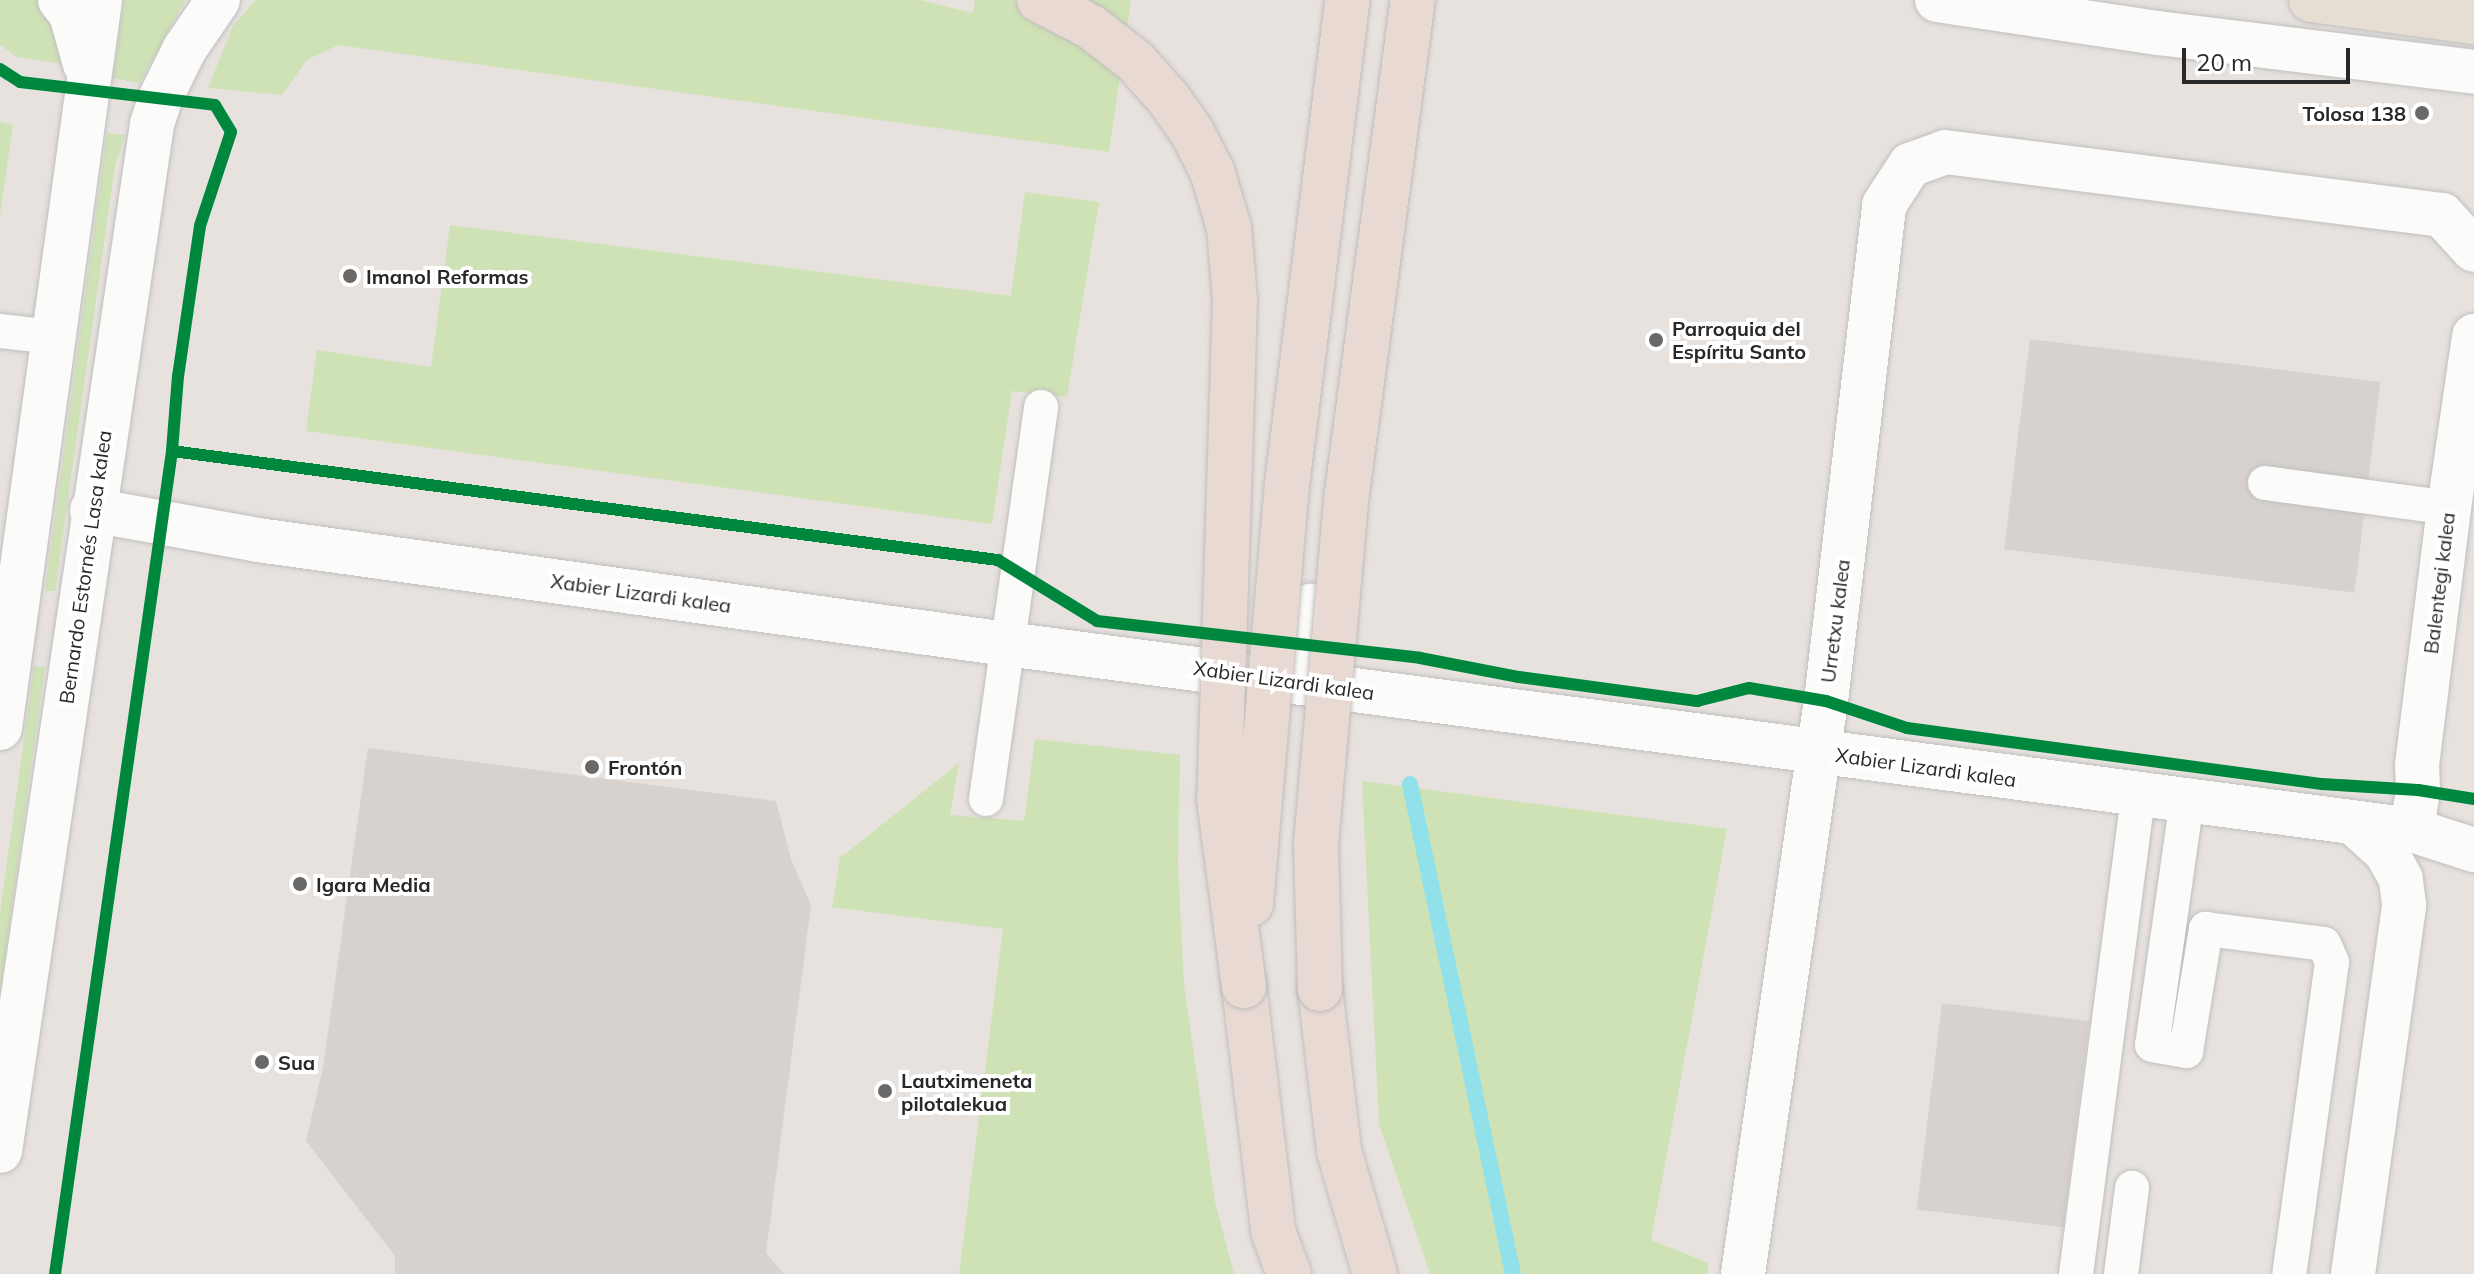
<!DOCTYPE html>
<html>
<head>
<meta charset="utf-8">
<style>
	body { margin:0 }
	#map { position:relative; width:2474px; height:1274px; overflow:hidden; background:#e7e2de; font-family:Mulish,sans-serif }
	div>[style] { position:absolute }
	.green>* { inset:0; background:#cfe2b6 }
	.plaza>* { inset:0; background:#d7d2ce; transform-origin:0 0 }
	.stream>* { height:16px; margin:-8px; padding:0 8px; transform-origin:8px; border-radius:8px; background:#90e1e9 }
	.roads { filter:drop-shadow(0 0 2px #c0bfc0) drop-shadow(0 0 2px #c0bfc0) }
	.lane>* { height:34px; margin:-17px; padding:0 17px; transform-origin:17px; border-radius:17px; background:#fbfbfa }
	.street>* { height:44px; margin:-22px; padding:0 22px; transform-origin:22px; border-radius:22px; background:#fbfbfa }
	.secondary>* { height:44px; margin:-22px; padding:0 22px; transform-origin:22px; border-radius:22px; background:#fbfbfa }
	.primary>* { height:44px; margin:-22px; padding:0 22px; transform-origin:22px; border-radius:22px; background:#e6ded2 }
	.highway>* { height:44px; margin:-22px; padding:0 22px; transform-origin:22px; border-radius:22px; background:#e8d9d2 }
	.bridges { filter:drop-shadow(0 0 2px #bfbdbc) drop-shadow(0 0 2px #bfbdbc) }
	.highway-bridge>* { height:44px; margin:-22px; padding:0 22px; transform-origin:22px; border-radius:22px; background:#e8d9d2 }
	.cycleway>* { height:12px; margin:-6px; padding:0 6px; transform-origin:6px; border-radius:6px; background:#00873e }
	.dots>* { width:22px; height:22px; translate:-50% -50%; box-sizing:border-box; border:4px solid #fff; border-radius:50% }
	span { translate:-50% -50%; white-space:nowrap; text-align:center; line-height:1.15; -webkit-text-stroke:8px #fff; paint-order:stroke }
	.poi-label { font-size:20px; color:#282828; font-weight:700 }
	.right { translate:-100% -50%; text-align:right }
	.left { translate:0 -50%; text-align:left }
	.street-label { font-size:20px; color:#282828 }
	.scale { position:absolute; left:2182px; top:48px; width:168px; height:36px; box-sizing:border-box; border:4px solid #282828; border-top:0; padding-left:10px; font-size:24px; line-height:28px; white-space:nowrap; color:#282828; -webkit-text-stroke:6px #fff; paint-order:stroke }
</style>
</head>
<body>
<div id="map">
	<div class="green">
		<div style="clip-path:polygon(0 0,41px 0,63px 39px,63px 64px,17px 57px,0 45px)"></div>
		<div style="clip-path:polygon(124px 0,185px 0,140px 83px,113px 78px)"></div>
		<div style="clip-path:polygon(256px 0,920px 0,973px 13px,975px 0,1131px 0,1109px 152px,338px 45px,307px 60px,282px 95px,208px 88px,233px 26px)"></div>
		<div style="clip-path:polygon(0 122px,13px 125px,0 215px)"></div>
		<div style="clip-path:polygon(107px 133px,125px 135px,115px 166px,55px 591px,45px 591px)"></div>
		<div style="clip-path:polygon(1025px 192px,1099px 202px,1067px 397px,1012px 391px,992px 524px,306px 431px,317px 350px,431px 367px,450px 225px,1011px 296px)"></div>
		<div style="clip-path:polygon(34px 666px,45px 667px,0 993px,0 913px)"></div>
		<div style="clip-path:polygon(1035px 739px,1180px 755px,1178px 864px,1184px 985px,1215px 1202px,1234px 1274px,959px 1274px,1003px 929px,832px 907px,840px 858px,959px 763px,950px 815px,1024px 821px)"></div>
		<div style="clip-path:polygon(1362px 781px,1727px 829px,1651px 1240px,1709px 1263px,1707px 1274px,1430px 1274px,1379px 1124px)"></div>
	</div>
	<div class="plaza">
		<div style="left:2030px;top:339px;width:353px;height:212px;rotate:7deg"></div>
		<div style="clip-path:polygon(368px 748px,776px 801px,791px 859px,811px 905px,766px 1253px,784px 1274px,395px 1274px,395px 1256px,306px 1141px,323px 1067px)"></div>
		<div style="left:1942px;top:1003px;width:148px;height:208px;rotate:7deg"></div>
	</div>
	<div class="stream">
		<div style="left:1410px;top:784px;width:501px;rotate:78.13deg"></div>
	</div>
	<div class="roads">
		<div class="lane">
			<div style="left:0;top:331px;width:54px;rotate:6.3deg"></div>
			<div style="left:2265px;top:483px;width:186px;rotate:7.7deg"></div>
			<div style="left:1300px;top:682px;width:82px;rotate:-83deg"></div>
			<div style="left:986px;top:799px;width:396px;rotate:-82deg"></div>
			<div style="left:2187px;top:800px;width:247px;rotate:98.1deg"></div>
			<div style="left:2152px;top:1045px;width:35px;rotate:10deg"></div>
			<div style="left:2186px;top:1051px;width:124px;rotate:-80.7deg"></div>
			<div style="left:2206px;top:929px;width:119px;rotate:7.2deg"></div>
			<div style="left:2324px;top:944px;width:20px;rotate:66deg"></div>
			<div style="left:2332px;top:962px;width:315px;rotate:97.8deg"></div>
			<div style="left:2076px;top:1274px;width:483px;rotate:-82.6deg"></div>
			<div style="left:2121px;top:1274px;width:87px;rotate:-82.7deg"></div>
		</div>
		<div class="street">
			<div style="left:60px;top:0;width:18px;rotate:52deg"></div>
			<div style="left:71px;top:14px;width:52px;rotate:74.4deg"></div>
			<div style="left:92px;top:510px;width:169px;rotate:10.2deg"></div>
			<div style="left:258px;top:540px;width:756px;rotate:7.91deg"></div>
			<div style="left:1007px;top:644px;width:1417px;rotate:7.54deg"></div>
			<div style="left:2412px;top:830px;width:65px;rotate:17.9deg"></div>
			<div style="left:0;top:728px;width:735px;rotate:-82.18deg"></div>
			<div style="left:2412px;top:830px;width:40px;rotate:-81.5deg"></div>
			<div style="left:2418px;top:790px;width:25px;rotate:-92deg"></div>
			<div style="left:2417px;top:765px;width:259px;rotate:-82.9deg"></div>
			<div style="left:2449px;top:508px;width:174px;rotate:-81.7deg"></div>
			<div style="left:0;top:1151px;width:1038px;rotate:-81.58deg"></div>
			<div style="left:152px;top:124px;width:26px;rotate:-72deg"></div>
			<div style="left:160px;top:99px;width:55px;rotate:-63.9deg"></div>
			<div style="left:184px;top:50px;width:60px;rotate:-55.8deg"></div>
			<div style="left:1743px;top:1274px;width:579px;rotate:-81.76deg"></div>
			<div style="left:1826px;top:701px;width:499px;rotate:-83.3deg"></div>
			<div style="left:1884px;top:205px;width:48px;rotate:-57deg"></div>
			<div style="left:1910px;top:165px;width:37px;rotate:-20deg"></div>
			<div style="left:1945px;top:152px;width:501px;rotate:7.22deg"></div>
			<div style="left:2442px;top:215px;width:47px;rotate:47.6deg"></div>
			<div style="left:2353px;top:1274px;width:373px;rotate:-82.1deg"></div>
			<div style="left:2404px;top:905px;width:26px;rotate:-97deg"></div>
			<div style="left:2401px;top:879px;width:31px;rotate:-119deg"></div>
			<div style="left:2386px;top:852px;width:43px;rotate:-137.8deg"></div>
		</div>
		<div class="secondary">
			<div style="left:1937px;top:0;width:223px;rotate:8.5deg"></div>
			<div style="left:2158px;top:33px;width:318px;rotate:7deg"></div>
		</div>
		<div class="primary">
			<div style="left:2311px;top:0;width:164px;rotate:7.7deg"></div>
		</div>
		<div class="highway">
			<div style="left:1244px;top:986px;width:247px;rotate:83.2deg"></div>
			<div style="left:1273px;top:1231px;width:46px;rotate:69.6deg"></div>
			<div style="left:1320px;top:989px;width:163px;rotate:83.3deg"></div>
			<div style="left:1339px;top:1151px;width:128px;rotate:73.7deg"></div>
		</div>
	</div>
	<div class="bridges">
		<div class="highway-bridge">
			<div style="left:1039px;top:0;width:59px;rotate:27.4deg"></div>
			<div style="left:1091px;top:27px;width:56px;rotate:37.7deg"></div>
			<div style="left:1135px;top:61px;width:50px;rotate:48.3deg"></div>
			<div style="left:1168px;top:98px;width:42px;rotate:54.8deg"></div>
			<div style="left:1192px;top:132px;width:44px;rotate:62.9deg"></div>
			<div style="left:1212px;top:171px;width:59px;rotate:73.4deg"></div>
			<div style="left:1229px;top:228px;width:72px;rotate:85.2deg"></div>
			<div style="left:1235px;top:300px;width:499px;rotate:91.8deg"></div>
			<div style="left:1219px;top:799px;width:189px;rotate:82.4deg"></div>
			<div style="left:1251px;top:904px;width:421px;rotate:-85.1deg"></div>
			<div style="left:1287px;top:485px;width:489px;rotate:-82.9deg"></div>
			<div style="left:1320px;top:989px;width:145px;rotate:-91.6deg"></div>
			<div style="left:1316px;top:844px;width:352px;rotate:-85deg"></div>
			<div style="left:1347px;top:493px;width:497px;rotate:-82.4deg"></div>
		</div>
	</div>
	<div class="cycleway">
		<div style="left:0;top:69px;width:24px;rotate:33deg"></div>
		<div style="left:20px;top:82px;width:196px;rotate:6.7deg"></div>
		<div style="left:215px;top:105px;width:31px;rotate:59deg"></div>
		<div style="left:231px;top:132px;width:99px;rotate:108.3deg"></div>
		<div style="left:200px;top:226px;width:152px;rotate:98.3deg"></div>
		<div style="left:178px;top:376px;width:75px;rotate:94.6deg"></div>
		<div style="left:172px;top:451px;width:831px;rotate:98.09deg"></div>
		<div style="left:172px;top:451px;width:833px;rotate:7.52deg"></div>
		<div style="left:998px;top:560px;width:116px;rotate:31.6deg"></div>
		<div style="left:1097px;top:621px;width:325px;rotate:6.5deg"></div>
		<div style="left:1420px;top:658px;width:101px;rotate:10.9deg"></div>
		<div style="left:1519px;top:677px;width:180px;rotate:7.7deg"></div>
		<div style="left:1697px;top:701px;width:54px;rotate:-14deg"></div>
		<div style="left:1749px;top:688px;width:78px;rotate:9.6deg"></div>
		<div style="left:1826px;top:701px;width:85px;rotate:18.4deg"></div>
		<div style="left:1907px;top:728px;width:419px;rotate:7.7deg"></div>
		<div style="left:2322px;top:784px;width:96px;rotate:3.6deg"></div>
		<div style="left:2418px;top:790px;width:57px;rotate:9.1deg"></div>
	</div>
	<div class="dots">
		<div style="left:2422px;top:113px;background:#6b6968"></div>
		<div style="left:350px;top:276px;background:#6b6968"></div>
		<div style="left:1656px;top:340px;background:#6b6968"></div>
		<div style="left:592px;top:767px;background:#6b6968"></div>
		<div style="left:300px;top:884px;background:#6b6968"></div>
		<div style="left:262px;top:1062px;background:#6b6968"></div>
		<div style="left:885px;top:1091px;background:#6b6968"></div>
	</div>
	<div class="poi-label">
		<span class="right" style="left:2406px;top:113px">Tolosa 138</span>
		<span class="left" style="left:366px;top:276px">Imanol Reformas</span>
		<span class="left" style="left:1672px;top:340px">Parroquia del<br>Espíritu Santo</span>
		<span class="left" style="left:608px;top:767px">Frontón</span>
		<span class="left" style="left:316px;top:884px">Igara Media</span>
		<span class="left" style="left:278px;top:1062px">Sua</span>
		<span class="left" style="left:901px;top:1092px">Lautximeneta<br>pilotalekua</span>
	</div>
	<div class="street-label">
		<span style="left:85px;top:567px;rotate:-82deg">Bernardo Estornés Lasa kalea</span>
		<span style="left:2439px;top:583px;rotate:-83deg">Balentegi kalea</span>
		<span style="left:641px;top:593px;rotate:8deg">Xabier Lizardi kalea</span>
		<span style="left:1835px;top:621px;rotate:-83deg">Urretxu kalea</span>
		<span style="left:1284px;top:680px;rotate:8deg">Xabier Lizardi kalea</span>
		<span style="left:1926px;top:767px;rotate:8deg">Xabier Lizardi kalea</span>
	</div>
	<div class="scale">20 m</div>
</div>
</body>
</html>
